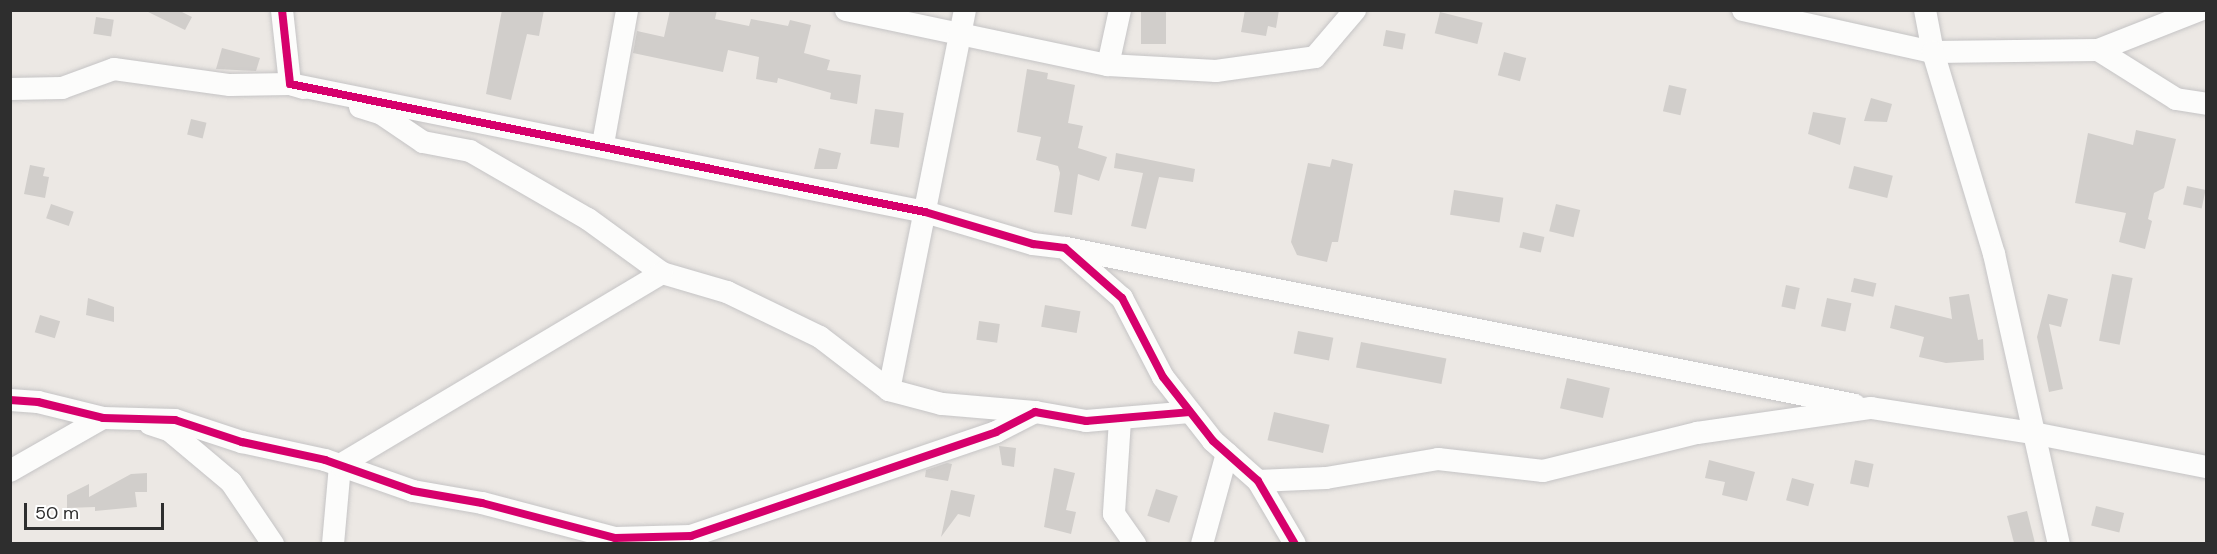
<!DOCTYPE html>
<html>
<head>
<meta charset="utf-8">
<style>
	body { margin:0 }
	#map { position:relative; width:2217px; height:554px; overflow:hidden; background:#ece8e4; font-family:"DM Sans",sans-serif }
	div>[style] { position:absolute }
	.building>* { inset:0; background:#d1cecb; transform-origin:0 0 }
	.roads { filter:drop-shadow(0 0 2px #c5c4c5) drop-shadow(0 0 2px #c5c4c5) }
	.minor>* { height:22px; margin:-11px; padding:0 11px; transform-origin:11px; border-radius:11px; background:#fcfcfb }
	.cycleway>* { height:8px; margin:-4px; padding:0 4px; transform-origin:4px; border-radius:4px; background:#d6006c }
	span { translate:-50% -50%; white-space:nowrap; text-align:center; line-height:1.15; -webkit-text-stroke:5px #fff; paint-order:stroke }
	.frame { position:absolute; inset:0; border:12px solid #2e2e2e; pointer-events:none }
	.scale { position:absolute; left:24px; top:503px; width:140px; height:27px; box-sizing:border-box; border:3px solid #2e2e2e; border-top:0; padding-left:8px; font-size:18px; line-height:21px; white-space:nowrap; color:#2e2e2e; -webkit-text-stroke:4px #fff; paint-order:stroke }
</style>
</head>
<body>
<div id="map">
	<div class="building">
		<div style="clip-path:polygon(144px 10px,178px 10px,192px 17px,185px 30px)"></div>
		<div style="clip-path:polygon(502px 10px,544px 10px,539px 36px,527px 34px,511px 100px,486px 94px)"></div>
		<div style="clip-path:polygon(670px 10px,717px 10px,715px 19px,749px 26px,751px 19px,788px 26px,790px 20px,811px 25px,804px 53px,830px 60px,827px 70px,861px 75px,857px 104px,830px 99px,831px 93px,778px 78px,777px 83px,756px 79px,759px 57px,728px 50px,723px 72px,633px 53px,637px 31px,664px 37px)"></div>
		<div style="left:1141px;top:10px;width:25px;height:34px"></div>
		<div style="clip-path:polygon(1245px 10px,1279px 10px,1276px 28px,1268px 26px,1266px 36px,1241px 32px)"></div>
		<div style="left:1440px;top:12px;width:44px;height:22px;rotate:14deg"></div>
		<div style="left:96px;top:17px;width:18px;height:17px;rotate:9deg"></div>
		<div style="left:1386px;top:30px;width:20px;height:16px;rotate:11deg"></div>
		<div style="clip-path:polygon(222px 48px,260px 58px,256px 71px,216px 69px)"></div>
		<div style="left:1504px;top:52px;width:23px;height:24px;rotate:15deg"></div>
		<div style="clip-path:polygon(1027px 69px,1048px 73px,1047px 79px,1075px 85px,1068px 123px,1083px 126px,1078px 148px,1107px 157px,1099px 181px,1078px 174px,1072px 215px,1054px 212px,1060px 173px,1058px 166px,1036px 160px,1041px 137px,1017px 132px)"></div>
		<div style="left:1669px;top:85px;width:18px;height:27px;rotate:13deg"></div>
		<div style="clip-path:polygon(1871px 98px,1892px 104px,1887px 122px,1864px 121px)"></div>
		<div style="left:875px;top:109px;width:29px;height:35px;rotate:8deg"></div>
		<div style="clip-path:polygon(1813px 112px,1846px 118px,1840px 145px,1808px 134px)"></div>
		<div style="left:191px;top:119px;width:16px;height:16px;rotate:14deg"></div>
		<div style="clip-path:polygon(2136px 130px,2176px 139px,2164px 188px,2154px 193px,2148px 219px,2152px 221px,2145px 249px,2119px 242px,2126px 213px,2075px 203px,2088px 133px,2133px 145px)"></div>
		<div style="clip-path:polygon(819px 148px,841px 153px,837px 169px,814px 169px)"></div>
		<div style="clip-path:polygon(1116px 153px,1195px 169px,1193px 182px,1159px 177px,1146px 229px,1131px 226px,1143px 173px,1114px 168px)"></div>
		<div style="clip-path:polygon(1332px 159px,1353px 164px,1338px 242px,1332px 242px,1327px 262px,1297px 255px,1291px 242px,1308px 163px,1330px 167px)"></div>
		<div style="clip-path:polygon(30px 165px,45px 168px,43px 176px,49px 177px,45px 198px,24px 194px)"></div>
		<div style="left:1854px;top:166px;width:40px;height:23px;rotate:14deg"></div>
		<div style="left:2187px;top:186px;width:19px;height:19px;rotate:12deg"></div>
		<div style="left:1454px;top:190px;width:50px;height:25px;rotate:9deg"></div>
		<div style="left:51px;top:204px;width:24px;height:15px;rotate:19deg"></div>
		<div style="left:1556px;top:204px;width:25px;height:28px;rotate:14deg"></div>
		<div style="left:1523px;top:232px;width:22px;height:16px;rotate:13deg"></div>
		<div style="left:2112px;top:274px;width:21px;height:68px;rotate:11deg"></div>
		<div style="left:1854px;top:278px;width:23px;height:14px;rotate:13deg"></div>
		<div style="left:1786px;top:285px;width:14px;height:22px;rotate:12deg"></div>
		<div style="clip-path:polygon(1969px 294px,1978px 340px,1983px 339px,1984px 360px,1946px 363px,1919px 357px,1924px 337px,1890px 328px,1895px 305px,1952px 319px,1949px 297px)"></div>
		<div style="clip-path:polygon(2048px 294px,2068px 299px,2061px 327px,2049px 324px,2063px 389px,2049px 392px,2037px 337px)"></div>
		<div style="clip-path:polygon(88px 298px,114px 307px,114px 322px,86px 315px)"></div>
		<div style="left:1827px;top:298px;width:25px;height:29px;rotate:12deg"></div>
		<div style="left:1045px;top:305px;width:36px;height:22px;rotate:10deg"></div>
		<div style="left:40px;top:315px;width:21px;height:18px;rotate:17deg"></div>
		<div style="left:979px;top:321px;width:21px;height:19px;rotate:8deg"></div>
		<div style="left:1298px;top:331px;width:36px;height:23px;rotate:11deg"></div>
		<div style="left:1361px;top:342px;width:87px;height:26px;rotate:11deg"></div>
		<div style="left:1567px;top:378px;width:44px;height:31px;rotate:13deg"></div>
		<div style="left:1274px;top:412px;width:57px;height:29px;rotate:13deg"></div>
		<div style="clip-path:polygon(999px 446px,1016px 448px,1014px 467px,1002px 465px)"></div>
		<div style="clip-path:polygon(1709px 460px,1755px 472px,1747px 501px,1722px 495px,1725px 482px,1705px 478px)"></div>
		<div style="left:1855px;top:460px;width:19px;height:24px;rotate:12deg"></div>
		<div style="clip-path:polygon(947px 463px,952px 464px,948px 481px,925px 477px,926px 470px)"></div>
		<div style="clip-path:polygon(1054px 468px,1075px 473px,1066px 510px,1076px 512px,1071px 534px,1044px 527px)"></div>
		<div style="clip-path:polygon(147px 473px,147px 492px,135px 492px,137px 507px,95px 511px,95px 507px,67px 508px,67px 495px,89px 484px,89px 497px,131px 474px)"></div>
		<div style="left:1792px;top:478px;width:23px;height:23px;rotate:15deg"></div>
		<div style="left:1156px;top:489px;width:23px;height:28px;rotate:18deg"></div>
		<div style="clip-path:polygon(951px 490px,975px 495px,970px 517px,958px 514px,941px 537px)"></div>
		<div style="left:2096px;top:506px;width:29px;height:20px;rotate:14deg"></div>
		<div style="clip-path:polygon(2027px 511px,2035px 543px,2014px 543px,2007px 516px)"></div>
	</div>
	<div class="roads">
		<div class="minor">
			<div style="left:282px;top:10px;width:74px;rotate:83.8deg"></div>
			<div style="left:290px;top:84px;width:648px;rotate:11.4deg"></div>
			<div style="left:925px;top:212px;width:113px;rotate:16.5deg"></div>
			<div style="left:1033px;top:244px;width:32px;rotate:7deg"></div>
			<div style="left:1065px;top:248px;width:76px;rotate:41.3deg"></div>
			<div style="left:1122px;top:298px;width:89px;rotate:62.6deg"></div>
			<div style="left:1163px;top:377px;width:81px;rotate:52deg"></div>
			<div style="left:1213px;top:441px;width:60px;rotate:41.6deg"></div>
			<div style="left:1258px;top:481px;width:73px;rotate:59.6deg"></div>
			<div style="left:846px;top:10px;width:268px;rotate:11.9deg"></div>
			<div style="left:1108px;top:65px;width:108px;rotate:3.2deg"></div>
			<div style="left:1216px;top:71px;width:100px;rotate:-8deg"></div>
			<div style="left:1315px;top:57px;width:62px;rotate:-49.6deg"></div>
			<div style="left:1743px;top:10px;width:195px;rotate:12.5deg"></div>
			<div style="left:1933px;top:52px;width:165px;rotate:-0.7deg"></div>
			<div style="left:2098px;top:50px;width:92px;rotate:32.1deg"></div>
			<div style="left:2176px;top:99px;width:30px;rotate:9deg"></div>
			<div style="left:1925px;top:10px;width:43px;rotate:79.2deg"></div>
			<div style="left:1933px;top:52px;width:211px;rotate:73.2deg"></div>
			<div style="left:1994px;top:254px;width:297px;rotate:77.4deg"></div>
			<div style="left:2098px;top:50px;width:110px;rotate:-21.4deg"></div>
			<div style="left:1108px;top:65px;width:56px;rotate:-77.7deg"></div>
			<div style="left:10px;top:89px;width:52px;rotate:-1.1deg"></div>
			<div style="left:62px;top:88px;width:55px;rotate:-20.1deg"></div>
			<div style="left:114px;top:69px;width:117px;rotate:7.9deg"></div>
			<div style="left:230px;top:85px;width:60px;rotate:-1deg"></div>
			<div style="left:290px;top:84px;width:14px;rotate:17deg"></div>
			<div style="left:360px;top:107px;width:21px;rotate:17deg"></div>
			<div style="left:380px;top:113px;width:52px;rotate:34deg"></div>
			<div style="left:423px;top:142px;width:48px;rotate:10.8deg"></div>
			<div style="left:470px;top:151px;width:136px;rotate:30deg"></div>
			<div style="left:588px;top:219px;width:92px;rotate:36.1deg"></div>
			<div style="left:662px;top:273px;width:68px;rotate:16.3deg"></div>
			<div style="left:727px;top:292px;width:103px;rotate:25.8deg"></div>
			<div style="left:820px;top:337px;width:87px;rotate:37.5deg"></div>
			<div style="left:889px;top:390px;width:55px;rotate:14.8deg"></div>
			<div style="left:942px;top:404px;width:93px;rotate:4.9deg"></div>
			<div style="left:603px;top:144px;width:136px;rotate:-79.8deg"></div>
			<div style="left:1066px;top:248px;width:804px;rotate:11.25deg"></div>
			<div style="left:889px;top:390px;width:388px;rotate:-78.7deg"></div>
			<div style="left:10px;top:400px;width:28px;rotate:4deg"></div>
			<div style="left:38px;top:402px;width:67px;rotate:13.8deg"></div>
			<div style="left:103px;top:418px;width:72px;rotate:1.6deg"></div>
			<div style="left:175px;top:420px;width:71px;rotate:18.2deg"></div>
			<div style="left:242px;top:442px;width:85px;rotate:12.2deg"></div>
			<div style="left:325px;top:460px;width:93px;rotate:19.4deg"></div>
			<div style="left:413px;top:491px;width:70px;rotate:9.9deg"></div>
			<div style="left:482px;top:503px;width:138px;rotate:14.7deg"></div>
			<div style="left:615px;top:538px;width:76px;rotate:-1.5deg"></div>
			<div style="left:691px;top:536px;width:322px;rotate:-18.8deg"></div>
			<div style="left:996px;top:432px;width:44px;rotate:-27.1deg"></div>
			<div style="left:1035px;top:412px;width:52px;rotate:10deg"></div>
			<div style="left:1086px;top:421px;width:104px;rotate:-4.9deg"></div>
			<div style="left:1120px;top:420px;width:94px;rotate:93.7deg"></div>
			<div style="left:1114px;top:514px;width:37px;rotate:55deg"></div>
			<div style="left:150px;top:424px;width:20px;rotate:18deg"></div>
			<div style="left:169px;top:430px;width:81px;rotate:40deg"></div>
			<div style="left:231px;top:482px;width:75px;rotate:55.9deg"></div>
			<div style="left:10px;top:471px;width:107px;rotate:-29.7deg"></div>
			<div style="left:1258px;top:481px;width:68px;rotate:-2.5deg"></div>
			<div style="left:1326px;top:478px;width:114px;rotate:-9.6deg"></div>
			<div style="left:1438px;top:459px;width:106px;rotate:6.5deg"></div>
			<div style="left:1543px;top:471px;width:159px;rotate:-13.9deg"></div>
			<div style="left:1697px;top:433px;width:176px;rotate:-8.2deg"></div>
			<div style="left:1871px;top:408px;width:164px;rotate:8.8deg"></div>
			<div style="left:2033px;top:433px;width:176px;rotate:11.1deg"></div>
			<div style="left:333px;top:544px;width:79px;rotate:-84.9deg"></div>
			<div style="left:340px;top:465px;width:375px;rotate:-30.8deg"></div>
			<div style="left:1202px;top:544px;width:94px;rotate:-74.6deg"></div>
		</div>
	</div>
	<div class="cycleway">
		<div style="left:282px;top:10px;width:74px;rotate:83.8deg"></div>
		<div style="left:290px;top:84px;width:648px;rotate:11.4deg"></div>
		<div style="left:925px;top:212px;width:113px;rotate:16.5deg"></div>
		<div style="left:1033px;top:244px;width:32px;rotate:7deg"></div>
		<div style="left:1065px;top:248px;width:76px;rotate:41.3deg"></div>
		<div style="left:1122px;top:298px;width:89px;rotate:62.6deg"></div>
		<div style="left:1163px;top:377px;width:81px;rotate:52deg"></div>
		<div style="left:1213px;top:441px;width:60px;rotate:41.6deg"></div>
		<div style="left:1258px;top:481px;width:73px;rotate:59.6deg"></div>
		<div style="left:10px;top:400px;width:28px;rotate:4deg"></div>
		<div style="left:38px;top:402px;width:67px;rotate:13.8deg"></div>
		<div style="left:103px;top:418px;width:72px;rotate:1.6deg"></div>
		<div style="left:175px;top:420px;width:71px;rotate:18.2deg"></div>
		<div style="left:242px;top:442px;width:85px;rotate:12.2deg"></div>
		<div style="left:325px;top:460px;width:93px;rotate:19.4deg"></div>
		<div style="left:413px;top:491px;width:70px;rotate:9.9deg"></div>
		<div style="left:482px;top:503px;width:138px;rotate:14.7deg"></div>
		<div style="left:615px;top:538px;width:76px;rotate:-1.5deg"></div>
		<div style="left:691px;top:536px;width:322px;rotate:-18.8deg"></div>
		<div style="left:996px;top:432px;width:44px;rotate:-27.1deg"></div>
		<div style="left:1035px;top:412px;width:52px;rotate:10deg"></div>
		<div style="left:1086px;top:421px;width:104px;rotate:-4.9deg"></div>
	</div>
	<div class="frame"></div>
	<div class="scale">50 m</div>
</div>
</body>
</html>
